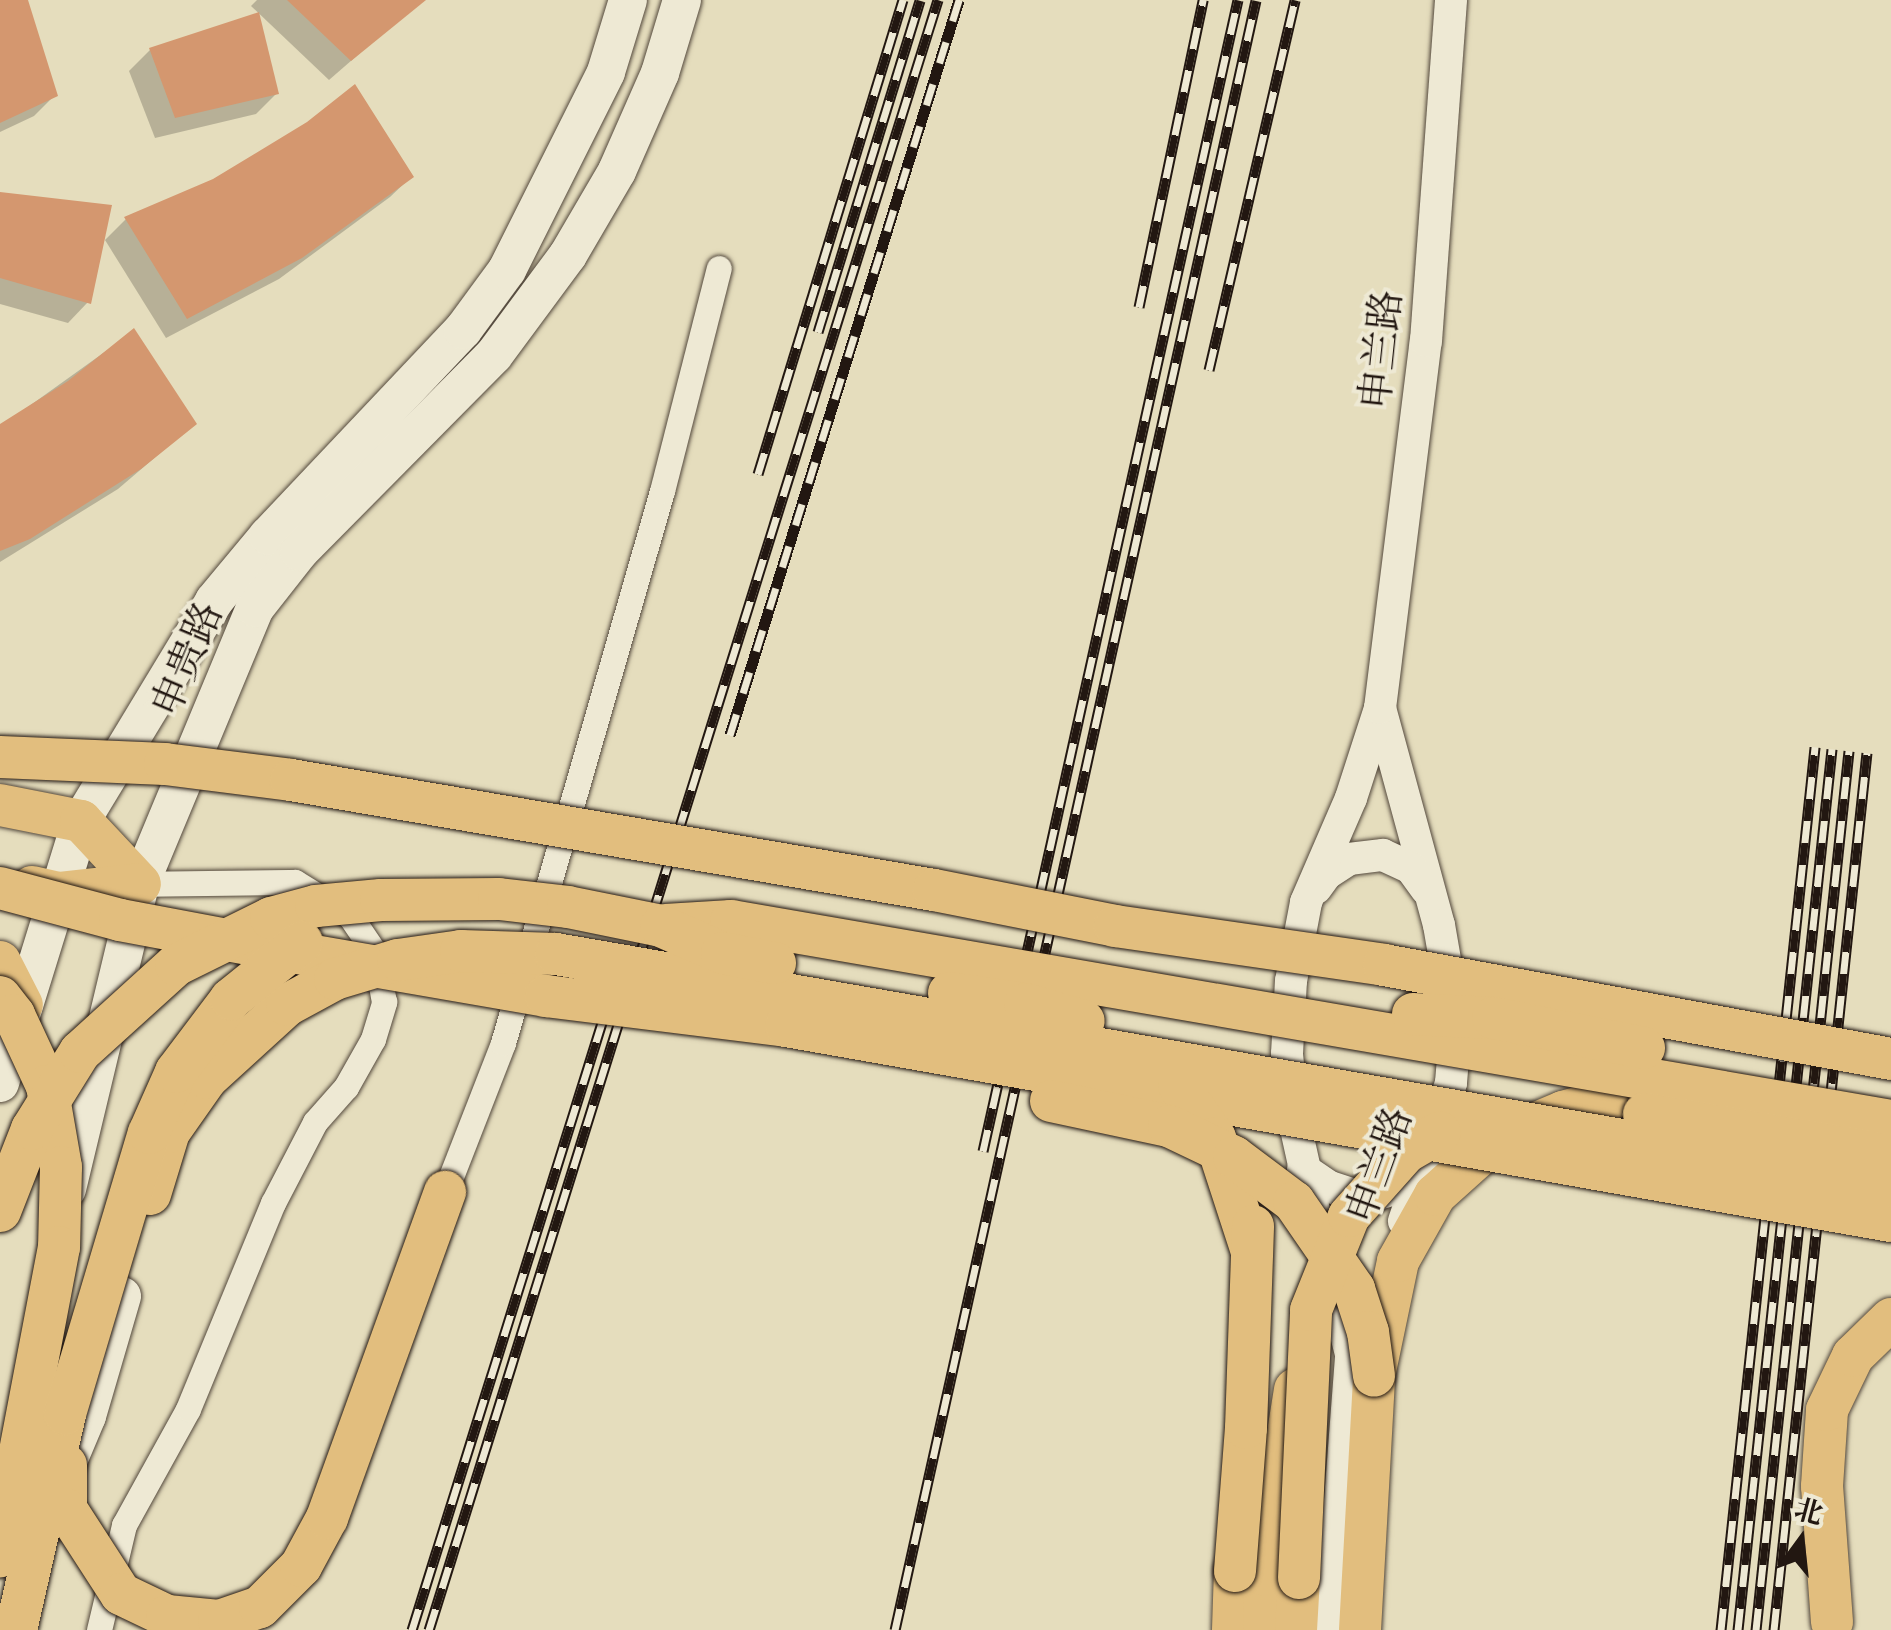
<!DOCTYPE html>
<html>
<head>
<meta charset="utf-8">
<style>
	body { margin:0 }
	#map { position:relative; width:1891px; height:1630px; overflow:hidden; background:#e5ddbd; font-family:"Gentium Book Plus","Noto Serif SC",serif }
	div>[style] { position:absolute }
	.shadow>* { inset:0; background:#0003 }
	.building>* { inset:0; background:#d4976f }
	.roads { filter:drop-shadow(0 0 2px #53483c) drop-shadow(0 0 2px #53483c) }
	.minor>* { height:25px; margin:-12.5px; padding:0 12.5px; transform-origin:12.5px; border-radius:12.5px; background:#eee9d4 }
	.tertiary>* { height:32px; margin:-16px; padding:0 16px; transform-origin:16px; border-radius:16px; background:#eee9d4 }
	.secondary>* { height:38px; margin:-19px; padding:0 19px; transform-origin:19px; border-radius:19px; background:#eee9d4 }
	.primary>* { height:42px; margin:-21px; padding:0 21px; transform-origin:21px; border-radius:21px; background:#e2be7e }
	.trunk>* { height:42px; margin:-21px; padding:0 21px; transform-origin:21px; border-radius:21px; background:#e2be7e }
	.rail>* { height:11px; margin-top:-5.5px; transform-origin:0; background:repeating-linear-gradient(90deg,#eee9d4 0 22px,#221711 0 44px); box-sizing:border-box; border-block:2px solid #221711 }
	.bridges { filter:drop-shadow(0 0 2px #221711) drop-shadow(0 0 2px #221711) }
	.trunk-bridge>* { height:42px; margin:-21px; padding:0 21px; transform-origin:21px; border-radius:21px; background:#e2be7e }
	span { translate:-50% -50%; white-space:nowrap; text-align:center; line-height:1.15; -webkit-text-stroke:8px #eee9d4; paint-order:stroke }
	.street-label { font-size:40px; color:#221711 }
	.north { position:absolute; left:1751px; top:1490px; width:100px; height:100px; -webkit-text-stroke:8px #eee9d4; paint-order:stroke; rotate:15deg; font-size:28px; font-weight:700; line-height:40px; text-align:center; color:#221711 }
	.north::after { content:''; display:block; margin:auto; width:35px; height:45px; background:#221711; clip-path:polygon(50% 0,100% 100%,50% 72%,0 100%) }
</style>
</head>
<body>
<div id="map">
	<div class="shadow">
		<div style="clip-path:polygon(0 0,26px 0,55px 95px,34px 116px,0 132px)"></div>
		<div style="clip-path:polygon(257px 0,421px 0,329px 80px,251px 6px)"></div>
		<div style="clip-path:polygon(150px 50px,276px 94px,256px 114px,155px 138px,129px 71px)"></div>
		<div style="clip-path:polygon(411px 177px,390px 197px,279px 279px,166px 338px,105px 240px,126px 219px)"></div>
		<div style="clip-path:polygon(0 195px,88px 302px,68px 323px,0 304px)"></div>
		<div style="clip-path:polygon(134px 331px,194px 424px,118px 489px,0 562px,0 427px)"></div>
	</div>
	<div class="building">
		<div style="clip-path:polygon(0 0,28px 0,58px 96px,0 123px)"></div>
		<div style="clip-path:polygon(287px 0,426px 0,351px 61px)"></div>
		<div style="clip-path:polygon(259px 12px,279px 94px,175px 118px,149px 48px)"></div>
		<div style="clip-path:polygon(355px 84px,414px 177px,302px 258px,187px 319px,124px 217px,213px 179px,307px 122px)"></div>
		<div style="clip-path:polygon(0 192px,112px 205px,91px 304px,0 278px)"></div>
		<div style="clip-path:polygon(134px 328px,197px 424px,141px 469px,30px 539px,0 551px,0 424px,68px 381px)"></div>
	</div>
	<div class="roads">
		<div class="minor">
			<div style="left:445px;top:1192px;width:160px;rotate:-68.7deg"></div>
			<div style="left:503px;top:1043px;width:574px;rotate:-73.93deg"></div>
			<div style="left:662px;top:491px;width:230px;rotate:-75.7deg"></div>
			<div style="left:99px;top:1630px;width:108px;rotate:-76.6deg"></div>
			<div style="left:124px;top:1525px;width:132px;rotate:-61.1deg"></div>
			<div style="left:188px;top:1409px;width:223px;rotate:-67.6deg"></div>
			<div style="left:273px;top:1203px;width:91px;rotate:-62.6deg"></div>
			<div style="left:315px;top:1122px;width:47px;rotate:-48.5deg"></div>
			<div style="left:346px;top:1087px;width:55px;rotate:-60.6deg"></div>
			<div style="left:373px;top:1039px;width:39px;rotate:-73deg"></div>
			<div style="left:384px;top:1002px;width:50px;rotate:-100.4deg"></div>
			<div style="left:375px;top:953px;width:45px;rotate:-124deg"></div>
			<div style="left:350px;top:916px;width:65px;rotate:-148.3deg"></div>
			<div style="left:295px;top:882px;width:155px;rotate:179.3deg"></div>
		</div>
		<div class="tertiary">
			<div style="left:1380px;top:708px;width:225px;rotate:74.8deg"></div>
			<div style="left:1439px;top:925px;width:99px;rotate:80.2deg"></div>
			<div style="left:1456px;top:1023px;width:60px;rotate:94.8deg"></div>
			<div style="left:1451px;top:1083px;width:146px;rotate:108.8deg"></div>
			<div style="left:1316px;top:888px;width:17px;rotate:-54deg"></div>
			<div style="left:1326px;top:874px;width:27px;rotate:-33deg"></div>
			<div style="left:1349px;top:859px;width:34px;rotate:-7deg"></div>
			<div style="left:1383px;top:855px;width:31px;rotate:25deg"></div>
			<div style="left:1411px;top:868px;width:26px;rotate:54deg"></div>
			<div style="left:1303px;top:1169px;width:32px;rotate:34deg"></div>
			<div style="left:1330px;top:1187px;width:36px;rotate:18deg"></div>
			<div style="left:1364px;top:1198px;width:22px;rotate:-16deg"></div>
			<div style="left:1318px;top:1228px;width:111px;rotate:-102.5deg"></div>
			<div style="left:1294px;top:1120px;width:66px;rotate:-96.1deg"></div>
			<div style="left:1287px;top:1054px;width:73px;rotate:-86.9deg"></div>
			<div style="left:1291px;top:981px;width:80px;rotate:-79.2deg"></div>
			<div style="left:1306px;top:902px;width:113px;rotate:-66.6deg"></div>
			<div style="left:1351px;top:798px;width:95px;rotate:-72.1deg"></div>
			<div style="left:1380px;top:708px;width:370px;rotate:-82.9deg"></div>
			<div style="left:1426px;top:341px;width:342px;rotate:-85.8deg"></div>
			<div style="left:1333px;top:1285px;width:71px;rotate:75.4deg"></div>
			<div style="left:1330px;top:1630px;width:277px;rotate:-85.6deg"></div>
			<div style="left:1351px;top:1354px;width:19px;rotate:-69deg"></div>
		</div>
		<div class="secondary">
			<div style="left:0;top:1083px;width:274px;rotate:-72.8deg"></div>
			<div style="left:81px;top:821px;width:257px;rotate:-58.8deg"></div>
			<div style="left:214px;top:601px;width:85px;rotate:-50.3deg"></div>
			<div style="left:268px;top:536px;width:284px;rotate:-46.6deg"></div>
			<div style="left:463px;top:330px;width:74px;rotate:-53.7deg"></div>
			<div style="left:507px;top:270px;width:221px;rotate:-63.4deg"></div>
			<div style="left:606px;top:72px;width:75px;rotate:-73deg"></div>
			<div style="left:67px;top:1189px;width:314px;rotate:-76.5deg"></div>
			<div style="left:140px;top:884px;width:299px;rotate:-67.4deg"></div>
			<div style="left:255px;top:608px;width:71px;rotate:-51.8deg"></div>
			<div style="left:299px;top:552px;width:277px;rotate:-45.3deg"></div>
			<div style="left:494px;top:355px;width:124px;rotate:-53.5deg"></div>
			<div style="left:568px;top:255px;width:97px;rotate:-59.7deg"></div>
			<div style="left:617px;top:171px;width:107px;rotate:-66.3deg"></div>
			<div style="left:660px;top:73px;width:76px;rotate:-73.2deg"></div>
			<div style="left:66px;top:1466px;width:54px;rotate:-67.2deg"></div>
			<div style="left:87px;top:1416px;width:125px;rotate:-73.7deg"></div>
		</div>
		<div class="primary">
			<div style="left:0;top:805px;width:83px;rotate:11.2deg"></div>
			<div style="left:81px;top:821px;width:86px;rotate:46.9deg"></div>
			<div style="left:32px;top:887px;width:27px;rotate:13deg"></div>
			<div style="left:58px;top:893px;width:82px;rotate:-6.3deg"></div>
			<div style="left:0;top:962px;width:48px;rotate:62.9deg"></div>
		</div>
		<div class="trunk">
			<div style="left:1832px;top:1622px;width:136px;rotate:-94.2deg"></div>
			<div style="left:1822px;top:1486px;width:76px;rotate:-86.2deg"></div>
			<div style="left:1827px;top:1410px;width:60px;rotate:-64.3deg"></div>
			<div style="left:1853px;top:1356px;width:53px;rotate:-44.2deg"></div>
			<div style="left:1233px;top:1630px;width:59px;rotate:-88.1deg"></div>
			<div style="left:1264px;top:1630px;width:55px;rotate:-89deg"></div>
			<div style="left:1265px;top:1575px;width:188px;rotate:-80.8deg"></div>
			<div style="left:1296px;top:1630px;width:52px;rotate:-86.7deg"></div>
			<div style="left:1360px;top:1630px;width:254px;rotate:-86.8deg"></div>
			<div style="left:1374px;top:1376px;width:117px;rotate:-78.2deg"></div>
			<div style="left:1398px;top:1261px;width:76px;rotate:-60.7deg"></div>
			<div style="left:1435px;top:1195px;width:82px;rotate:-42deg"></div>
			<div style="left:1496px;top:1140px;width:73px;rotate:-22.7deg"></div>
			<div style="left:1563px;top:1112px;width:62px;rotate:-15.8deg"></div>
			<div style="left:1623px;top:1095px;width:52px;rotate:-2.2deg"></div>
		</div>
	</div>
	<div class="rail">
		<div style="left:1139px;top:307px;width:314px;rotate:-78.2deg"></div>
		<div style="left:818px;top:332px;width:347px;rotate:-72.9deg"></div>
		<div style="left:1209px;top:370px;width:380px;rotate:-76.9deg"></div>
		<div style="left:758px;top:474px;width:496px;rotate:-73deg"></div>
		<div style="left:730px;top:735px;width:770px;rotate:-72.69deg"></div>
		<div style="left:983px;top:1151px;width:1179px;rotate:-77.51deg"></div>
		<div style="left:412px;top:1630px;width:680px;rotate:-72.63deg"></div>
		<div style="left:429px;top:1630px;width:1708px;rotate:-72.66deg"></div>
		<div style="left:895px;top:1630px;width:1669px;rotate:-77.51deg"></div>
		<div style="left:1721px;top:1630px;width:888px;rotate:-83.92deg"></div>
		<div style="left:1738px;top:1630px;width:886px;rotate:-83.91deg"></div>
		<div style="left:1756px;top:1630px;width:884px;rotate:-83.96deg"></div>
		<div style="left:1774px;top:1630px;width:882px;rotate:-83.95deg"></div>
	</div>
	<div class="bridges">
		<div class="trunk-bridge">
			<div style="left:0;top:757px;width:165px;rotate:2.4deg"></div>
			<div style="left:165px;top:764px;width:127px;rotate:7.2deg"></div>
			<div style="left:291px;top:780px;width:652px;rotate:9.71deg"></div>
			<div style="left:934px;top:890px;width:185px;rotate:11.2deg"></div>
			<div style="left:1115px;top:926px;width:272px;rotate:8.2deg"></div>
			<div style="left:1384px;top:965px;width:516px;rotate:10.5deg"></div>
			<div style="left:0;top:888px;width:124px;rotate:14.9deg"></div>
			<div style="left:120px;top:920px;width:180px;rotate:10.6deg"></div>
			<div style="left:297px;top:953px;width:253px;rotate:9.8deg"></div>
			<div style="left:546px;top:996px;width:242px;rotate:7.1deg"></div>
			<div style="left:786px;top:1026px;width:1122px;rotate:10.01deg"></div>
			<div style="left:666px;top:925px;width:65px;rotate:-3.5deg"></div>
			<div style="left:731px;top:921px;width:1177px;rotate:9.78deg"></div>
			<div style="left:949px;top:993px;width:77px;rotate:8.2deg"></div>
			<div style="left:1025px;top:1004px;width:61px;rotate:16.1deg"></div>
			<div style="left:0;top:997px;width:23px;rotate:52deg"></div>
			<div style="left:14px;top:1015px;width:78px;rotate:65.1deg"></div>
			<div style="left:47px;top:1086px;width:82px;rotate:80.2deg"></div>
			<div style="left:61px;top:1167px;width:80px;rotate:91.4deg"></div>
			<div style="left:59px;top:1247px;width:315px;rotate:100.8deg"></div>
			<div style="left:1413px;top:1014px;width:80px;rotate:2.9deg"></div>
			<div style="left:1493px;top:1018px;width:154px;rotate:11.2deg"></div>
			<div style="left:1179px;top:1086px;width:63px;rotate:55.3deg"></div>
			<div style="left:1215px;top:1138px;width:120px;rotate:72deg"></div>
			<div style="left:1051px;top:1101px;width:121px;rotate:12deg"></div>
			<div style="left:1169px;top:1126px;width:72px;rotate:25.5deg"></div>
			<div style="left:1234px;top:1157px;width:75px;rotate:36.9deg"></div>
			<div style="left:1294px;top:1202px;width:106px;rotate:55.4deg"></div>
			<div style="left:1354px;top:1289px;width:45px;rotate:72deg"></div>
			<div style="left:1368px;top:1332px;width:44px;rotate:82.2deg"></div>
			<div style="left:1644px;top:1114px;width:251px;rotate:9.7deg"></div>
			<div style="left:150px;top:1194px;width:65px;rotate:-73deg"></div>
			<div style="left:169px;top:1132px;width:66px;rotate:-54.9deg"></div>
			<div style="left:207px;top:1078px;width:108px;rotate:-42.4deg"></div>
			<div style="left:287px;top:1005px;width:55px;rotate:-28.4deg"></div>
			<div style="left:335px;top:979px;width:66px;rotate:-16.8deg"></div>
			<div style="left:398px;top:960px;width:64px;rotate:-8.1deg"></div>
			<div style="left:461px;top:951px;width:95px;rotate:1.8deg"></div>
			<div style="left:556px;top:954px;width:1355px;rotate:9.9deg"></div>
			<div style="left:0;top:1211px;width:88px;rotate:-68.7deg"></div>
			<div style="left:32px;top:1129px;width:91px;rotate:-58.1deg"></div>
			<div style="left:80px;top:1052px;width:130px;rotate:-42.2deg"></div>
			<div style="left:176px;top:965px;width:106px;rotate:-26.3deg"></div>
			<div style="left:271px;top:918px;width:47px;rotate:-14.9deg"></div>
			<div style="left:316px;top:906px;width:65px;rotate:-5.3deg"></div>
			<div style="left:381px;top:900px;width:118px;rotate:-0.5deg"></div>
			<div style="left:499px;top:899px;width:69px;rotate:6.6deg"></div>
			<div style="left:568px;top:907px;width:95px;rotate:11.5deg"></div>
			<div style="left:661px;top:926px;width:67px;rotate:23.9deg"></div>
			<div style="left:722px;top:953px;width:54px;rotate:10.7deg"></div>
			<div style="left:66px;top:1465px;width:44px;rotate:90deg"></div>
			<div style="left:66px;top:1509px;width:101px;rotate:57.1deg"></div>
			<div style="left:121px;top:1594px;width:51px;rotate:25.6deg"></div>
			<div style="left:167px;top:1616px;width:52px;rotate:5.5deg"></div>
			<div style="left:219px;top:1621px;width:43px;rotate:-18.9deg"></div>
			<div style="left:260px;top:1607px;width:58px;rotate:-45deg"></div>
			<div style="left:301px;top:1566px;width:55px;rotate:-61.6deg"></div>
			<div style="left:327px;top:1518px;width:347px;rotate:-70.1deg"></div>
			<div style="left:1235px;top:1571px;width:143px;rotate:-85.6deg"></div>
			<div style="left:1246px;top:1428px;width:202px;rotate:-88deg"></div>
			<div style="left:1299px;top:1578px;width:268px;rotate:-87.4deg"></div>
			<div style="left:1311px;top:1310px;width:101px;rotate:-68deg"></div>
			<div style="left:1349px;top:1216px;width:86px;rotate:-48.3deg"></div>
			<div style="left:1406px;top:1152px;width:39px;rotate:-30deg"></div>
			<div style="left:16px;top:1630px;width:221px;rotate:-77.2deg"></div>
			<div style="left:65px;top:1414px;width:293px;rotate:-73.4deg"></div>
			<div style="left:149px;top:1133px;width:67px;rotate:-66.1deg"></div>
			<div style="left:176px;top:1072px;width:91px;rotate:-53deg"></div>
			<div style="left:231px;top:999px;width:91px;rotate:-38.8deg"></div>
		</div>
	</div>
	<div class="street-label">
		<span style="left:1380px;top:350px;rotate:-84deg">申兰路</span>
		<span style="left:186px;top:659px;rotate:-67deg">申贵路</span>
		<span style="left:1378px;top:1165px;rotate:-70deg">申兰路</span>
	</div>
	<div class="north">北</div>
</div>
</body>
</html>
